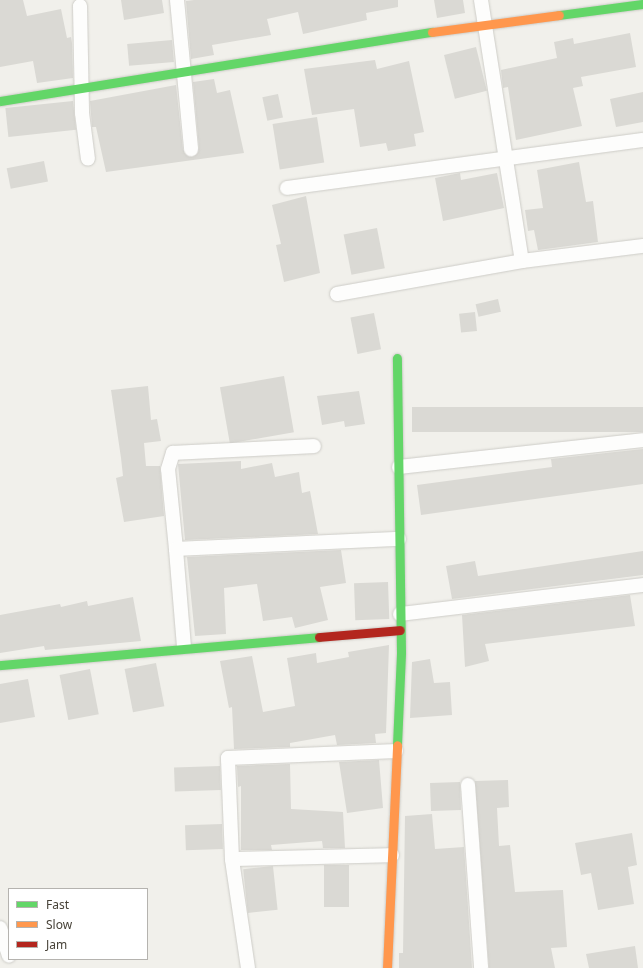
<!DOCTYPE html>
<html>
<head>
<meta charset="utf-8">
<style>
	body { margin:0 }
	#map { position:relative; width:643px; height:968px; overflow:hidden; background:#f1f0eb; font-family:"Noto Sans",sans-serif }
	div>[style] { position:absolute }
	.building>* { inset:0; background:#dad9d4; transform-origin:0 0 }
	.roads { filter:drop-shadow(0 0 1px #cdccc7) drop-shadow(0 0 1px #cdccc7) }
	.street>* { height:14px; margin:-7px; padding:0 7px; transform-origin:7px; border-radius:7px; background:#fdfdfc }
	.fast>* { height:9px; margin:-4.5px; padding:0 4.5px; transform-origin:4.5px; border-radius:4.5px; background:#63d668 }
	.slow>* { height:9px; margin:-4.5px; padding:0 4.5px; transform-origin:4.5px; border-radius:4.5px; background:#ff974d }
	.jam>* { height:9px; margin:-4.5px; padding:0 4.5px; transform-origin:4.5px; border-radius:4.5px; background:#b3261e }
	span { translate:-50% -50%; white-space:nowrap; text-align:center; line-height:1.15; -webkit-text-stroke:3px #fff; paint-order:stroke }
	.legend { position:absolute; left:8px; top:888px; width:140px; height:72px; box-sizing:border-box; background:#fff; border:1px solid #b5b3af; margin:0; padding:5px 7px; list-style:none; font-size:12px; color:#474238 }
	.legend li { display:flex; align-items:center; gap:8px; height:20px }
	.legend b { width:20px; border:1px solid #b5b3af }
</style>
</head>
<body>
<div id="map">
	<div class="building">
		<div style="clip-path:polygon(0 0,23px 0,27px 16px,61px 9px,67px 38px,71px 37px,72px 43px,73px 78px,37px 83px,33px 61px,0 67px)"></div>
		<div style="clip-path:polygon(121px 0,162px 0,164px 13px,124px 20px)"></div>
		<div style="clip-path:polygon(194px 0,398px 0,398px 7px,366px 13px,367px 20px,303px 34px,298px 12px,267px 19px,271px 35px,212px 45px,214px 55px,191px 59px,186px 1px)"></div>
		<div style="clip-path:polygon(434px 0,463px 0,465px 13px,437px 18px)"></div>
		<div style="clip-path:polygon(630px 33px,636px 67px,581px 77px,583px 86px,573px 88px,582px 126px,516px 140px,508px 87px,503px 88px,501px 70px,557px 58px,554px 42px,573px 38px,574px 44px)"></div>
		<div style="left:172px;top:40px;width:22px;height:45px;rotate:85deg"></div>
		<div style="left:476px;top:47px;width:45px;height:33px;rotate:76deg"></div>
		<div style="clip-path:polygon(375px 60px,377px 69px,409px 61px,424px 132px,414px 134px,416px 146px,388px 151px,386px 143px,360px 147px,354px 109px,312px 115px,304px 69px)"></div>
		<div style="clip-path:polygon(214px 79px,217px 93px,230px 90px,244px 153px,106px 172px,96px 127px,92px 127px,90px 101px,176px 85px,183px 150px,192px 157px,199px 148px,193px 82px)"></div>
		<div style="clip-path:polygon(643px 92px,643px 122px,616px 127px,610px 99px)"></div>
		<div style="left:278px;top:94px;width:24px;height:16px;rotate:78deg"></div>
		<div style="left:73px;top:101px;width:29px;height:68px;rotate:84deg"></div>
		<div style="left:317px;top:117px;width:46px;height:45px;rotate:81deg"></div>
		<div style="left:44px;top:161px;width:21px;height:38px;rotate:79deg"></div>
		<div style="clip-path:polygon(579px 162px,586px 202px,593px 201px,598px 242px,538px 250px,534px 230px,528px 231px,525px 210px,543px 208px,537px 170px)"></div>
		<div style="clip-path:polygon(460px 173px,461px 180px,497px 173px,504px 208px,443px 221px,435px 178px)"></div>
		<div style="clip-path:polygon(306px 196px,320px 273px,284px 282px,276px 245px,281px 244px,272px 205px)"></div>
		<div style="left:377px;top:228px;width:41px;height:34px;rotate:79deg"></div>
		<div style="left:498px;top:299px;width:13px;height:23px;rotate:77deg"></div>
		<div style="left:475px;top:312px;width:19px;height:16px;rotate:84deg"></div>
		<div style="left:374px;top:313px;width:37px;height:24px;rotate:79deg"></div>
		<div style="left:284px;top:376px;width:57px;height:65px;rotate:80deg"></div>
		<div style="clip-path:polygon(148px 386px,151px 420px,157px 419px,161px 441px,144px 443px,146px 466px,160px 466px,164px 516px,124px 522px,116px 478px,123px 476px,121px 458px,111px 390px)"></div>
		<div style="clip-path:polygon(359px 391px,365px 424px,345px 427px,344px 421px,322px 425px,317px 396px)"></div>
		<div style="left:643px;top:407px;width:25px;height:231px;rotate:90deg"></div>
		<div style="clip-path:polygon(643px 449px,643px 484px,421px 515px,417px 485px,552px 467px,551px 459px)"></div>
		<div style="clip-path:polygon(241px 461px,241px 469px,272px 463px,275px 477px,299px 472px,302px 493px,310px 491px,318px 534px,185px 540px,178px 464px)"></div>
		<div style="clip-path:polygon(341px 550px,346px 583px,320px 587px,328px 620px,295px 628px,292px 617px,263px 621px,257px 584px,224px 588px,226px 634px,195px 636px,187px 557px)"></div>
		<div style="clip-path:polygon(643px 551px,643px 575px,452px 599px,446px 566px,475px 561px,478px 576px)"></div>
		<div style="left:388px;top:582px;width:37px;height:34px;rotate:88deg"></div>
		<div style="clip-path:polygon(630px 595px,635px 626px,485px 644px,489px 661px,465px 667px,462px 615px)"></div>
		<div style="clip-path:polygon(133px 597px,141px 641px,45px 650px,44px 646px,0 653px,0 615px,60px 604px,61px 607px,87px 601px,88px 606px)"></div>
		<div style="clip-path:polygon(389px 645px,386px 733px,375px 734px,376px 743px,337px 745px,335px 735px,290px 743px,290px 747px,234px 749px,232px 707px,229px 708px,220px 661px,252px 656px,263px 712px,295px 706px,287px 658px,316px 653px,317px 663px,349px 657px,348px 652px)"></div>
		<div style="clip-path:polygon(430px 659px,434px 683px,450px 682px,452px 715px,410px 718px,412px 662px)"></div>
		<div style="left:156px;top:663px;width:44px;height:32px;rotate:79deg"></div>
		<div style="left:90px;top:669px;width:46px;height:31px;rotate:79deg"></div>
		<div style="clip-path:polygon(28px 679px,35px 717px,0 723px,0 684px)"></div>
		<div style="clip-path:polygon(379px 760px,383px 808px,347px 813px,339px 762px)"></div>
		<div style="clip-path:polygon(290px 764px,291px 809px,343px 812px,345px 848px,323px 848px,322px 841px,271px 845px,272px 850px,241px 850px,241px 786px,238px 787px,237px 766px)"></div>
		<div style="left:220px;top:766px;width:24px;height:46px;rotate:88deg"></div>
		<div style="clip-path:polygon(508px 780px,509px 807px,497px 808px,499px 846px,510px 845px,515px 892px,563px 890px,567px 947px,551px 948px,555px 968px,489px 968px,475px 781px)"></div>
		<div style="left:460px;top:782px;width:28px;height:30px;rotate:88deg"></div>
		<div style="clip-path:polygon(432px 814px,435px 849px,464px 847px,472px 968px,399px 968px,399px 953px,403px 953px,405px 816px)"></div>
		<div style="left:222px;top:824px;width:25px;height:37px;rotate:88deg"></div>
		<div style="clip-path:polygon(632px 833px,637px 865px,628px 867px,634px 904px,598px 910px,591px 873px,581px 875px,575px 843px)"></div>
		<div style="left:324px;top:865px;width:25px;height:42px"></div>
		<div style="left:273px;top:866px;width:44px;height:30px;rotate:84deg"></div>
		<div style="clip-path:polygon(635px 946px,638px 968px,589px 968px,586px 954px)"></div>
	</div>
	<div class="roads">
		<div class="street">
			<div style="left:177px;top:0;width:150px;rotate:84.6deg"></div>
			<div style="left:481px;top:0;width:264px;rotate:81.1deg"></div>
			<div style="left:522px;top:261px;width:122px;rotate:-7.1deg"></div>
			<div style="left:80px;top:6px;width:107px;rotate:88.9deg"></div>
			<div style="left:82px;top:113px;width:46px;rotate:82.6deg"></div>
			<div style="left:287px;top:188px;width:359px;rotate:-7.7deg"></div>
			<div style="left:337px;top:294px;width:188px;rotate:-10.1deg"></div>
			<div style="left:399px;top:467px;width:245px;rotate:-6.3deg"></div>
			<div style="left:176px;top:549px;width:80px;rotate:-95.7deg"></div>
			<div style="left:168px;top:469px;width:17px;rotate:-73deg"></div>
			<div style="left:173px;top:453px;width:141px;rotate:-2.8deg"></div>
			<div style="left:400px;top:614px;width:245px;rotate:-6.8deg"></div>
			<div style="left:184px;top:647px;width:98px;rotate:-94.7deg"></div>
			<div style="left:176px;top:549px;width:223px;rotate:-2.6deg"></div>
			<div style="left:468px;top:785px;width:183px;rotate:85.9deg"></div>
			<div style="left:232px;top:859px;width:160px;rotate:-1.4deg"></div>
			<div style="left:0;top:928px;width:29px;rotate:72deg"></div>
			<div style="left:248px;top:968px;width:110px;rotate:-98.4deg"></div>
			<div style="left:232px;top:859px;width:101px;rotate:-92.3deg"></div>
			<div style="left:228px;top:758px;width:168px;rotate:-2.4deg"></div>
		</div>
		<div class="fast">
			<div style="left:559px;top:15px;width:85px;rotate:-7.5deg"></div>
			<div style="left:0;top:101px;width:437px;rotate:-9.1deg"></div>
			<div style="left:0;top:665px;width:320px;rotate:-5deg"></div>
			<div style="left:397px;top:745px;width:93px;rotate:-87.5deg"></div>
			<div style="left:401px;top:652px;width:294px;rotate:-90.8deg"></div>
		</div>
		<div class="slow">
			<div style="left:432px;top:32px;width:128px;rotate:-7.6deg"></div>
			<div style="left:387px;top:968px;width:223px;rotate:-87.4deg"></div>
		</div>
		<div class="jam">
			<div style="left:319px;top:637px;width:81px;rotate:-4.9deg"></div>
		</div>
	</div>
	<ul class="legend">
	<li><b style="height:5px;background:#63d668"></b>Fast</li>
	<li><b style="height:5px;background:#ff974d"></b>Slow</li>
	<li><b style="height:5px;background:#b3261e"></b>Jam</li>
	</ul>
</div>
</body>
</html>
